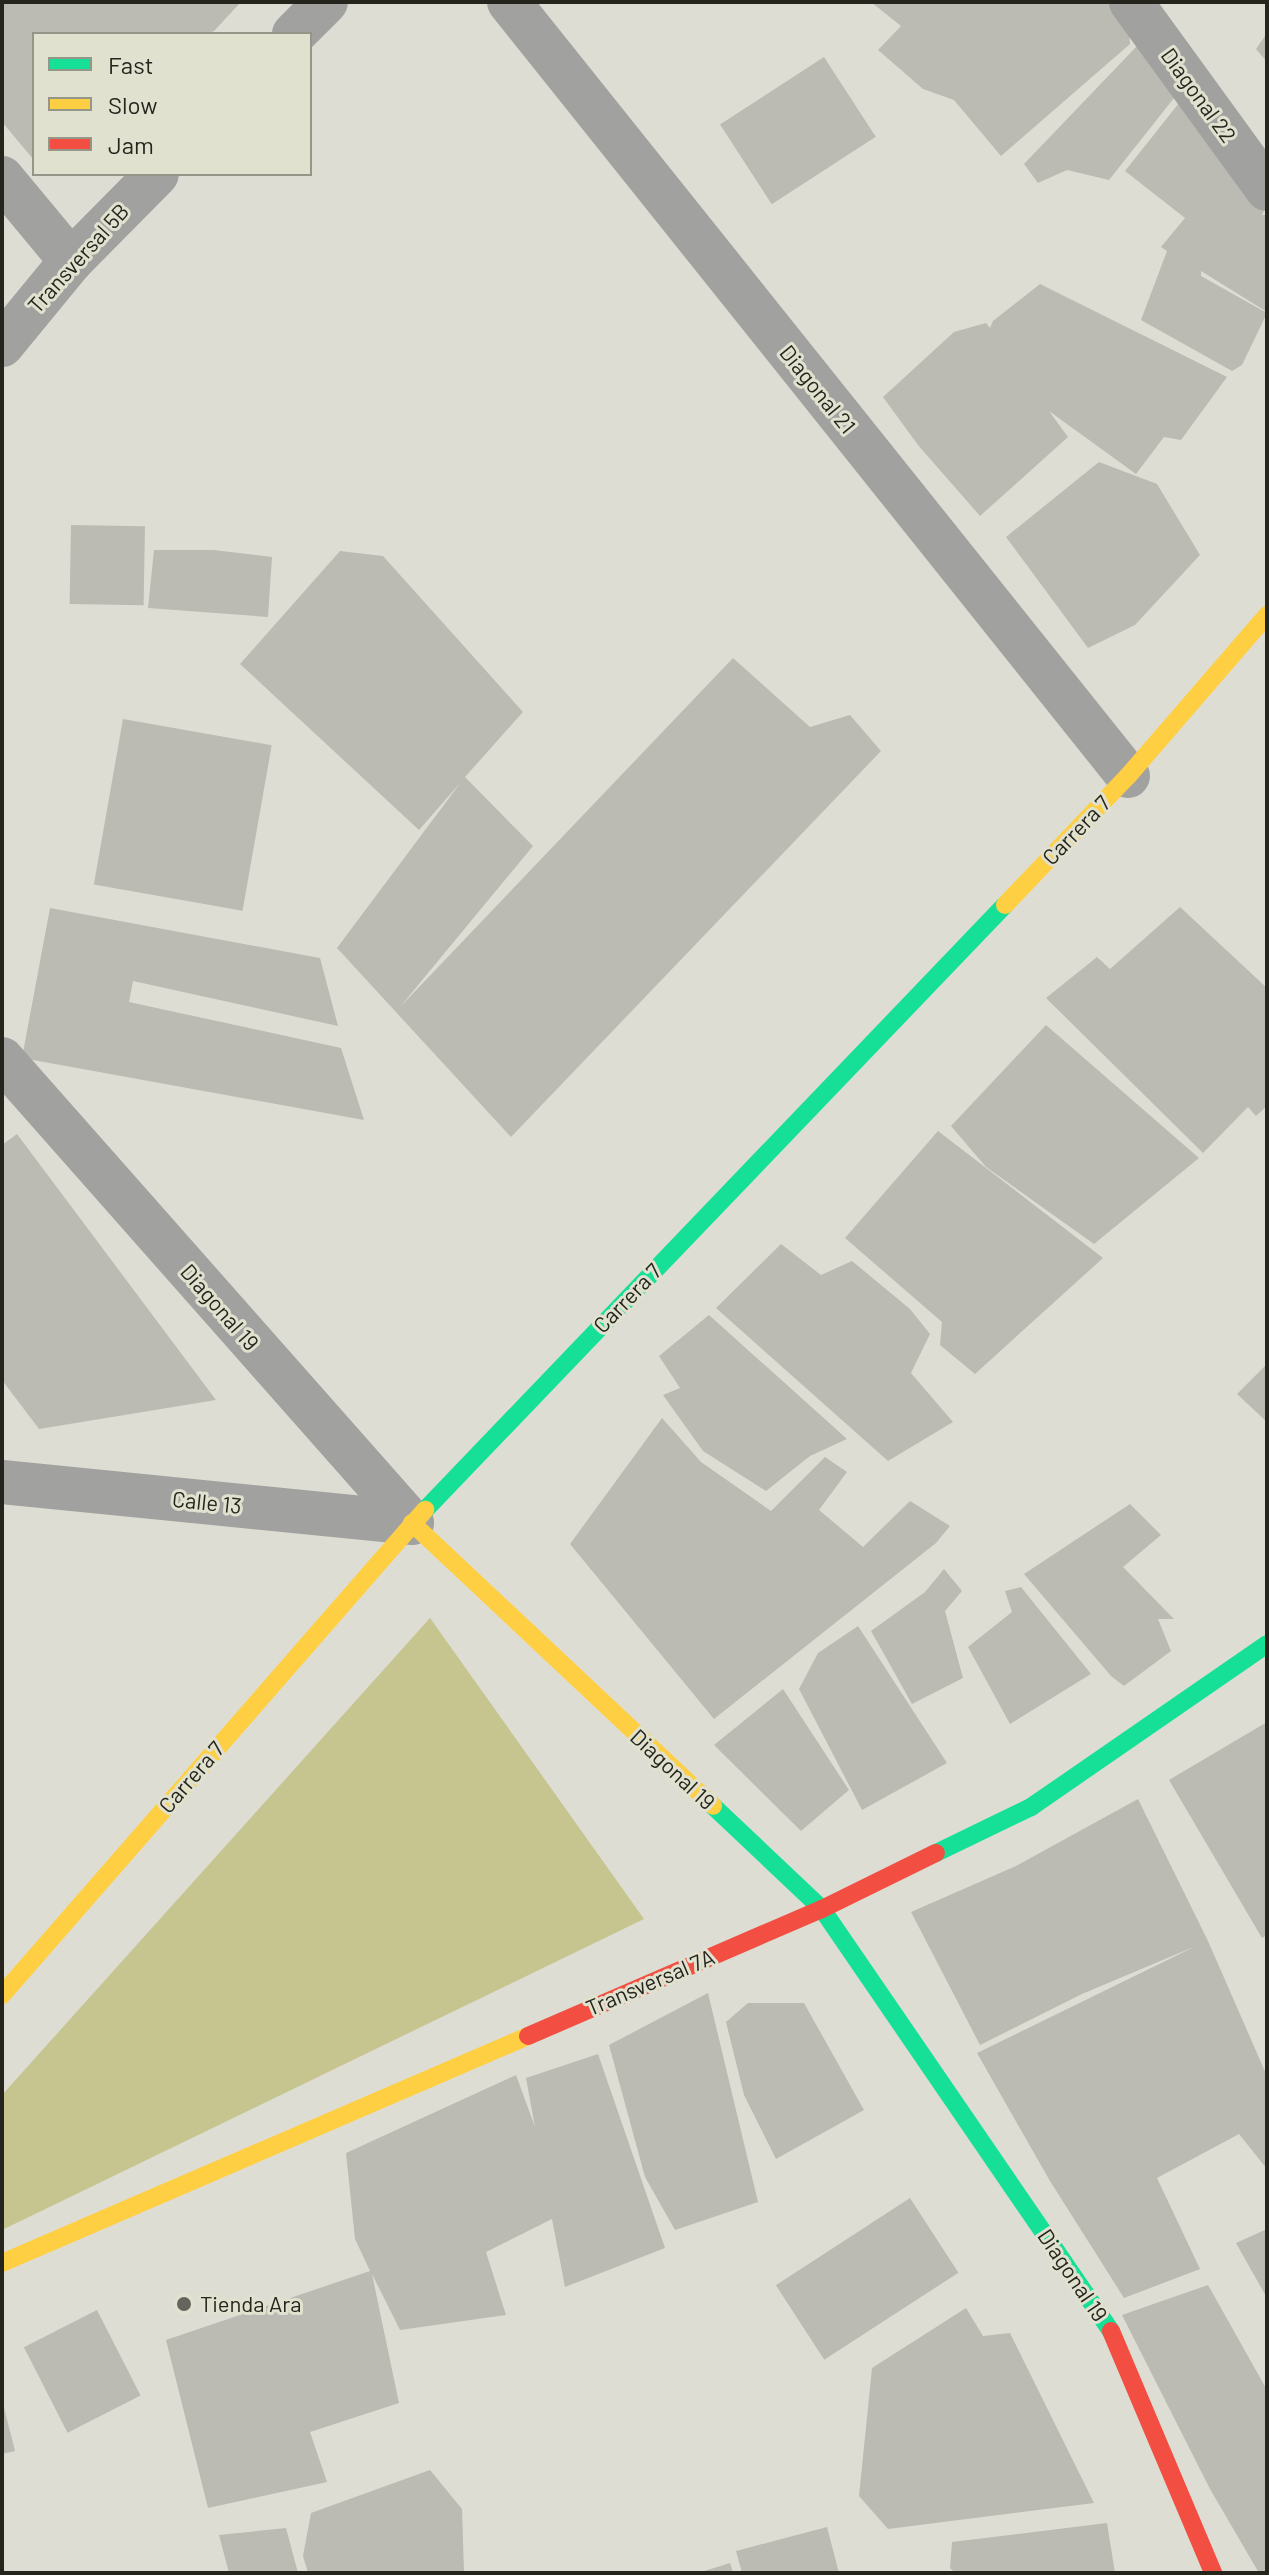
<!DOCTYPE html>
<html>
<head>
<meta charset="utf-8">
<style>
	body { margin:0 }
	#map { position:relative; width:1269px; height:2575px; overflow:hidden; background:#ddddd3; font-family:Barlow,sans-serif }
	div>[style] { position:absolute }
	.green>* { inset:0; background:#c6c590 }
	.building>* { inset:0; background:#bbbbb3; transform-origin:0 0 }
	.street>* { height:44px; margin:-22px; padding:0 22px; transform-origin:22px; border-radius:22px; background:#a1a1a0 }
	.fast>* { height:18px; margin:-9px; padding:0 9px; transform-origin:9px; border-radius:9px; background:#16e098 }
	.slow>* { height:18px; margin:-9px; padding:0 9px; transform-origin:9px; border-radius:9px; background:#ffcf43 }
	.jam>* { height:18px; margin:-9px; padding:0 9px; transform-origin:9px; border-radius:9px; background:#f24e42 }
	.dots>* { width:22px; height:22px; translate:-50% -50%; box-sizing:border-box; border:4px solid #e1e1cf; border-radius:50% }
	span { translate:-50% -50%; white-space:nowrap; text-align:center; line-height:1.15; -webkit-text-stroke:6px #e1e1cf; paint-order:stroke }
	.street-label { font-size:22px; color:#25251e }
	.poi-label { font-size:22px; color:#25251e }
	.left { translate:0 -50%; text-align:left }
	.frame { position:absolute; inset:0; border:4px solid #25251e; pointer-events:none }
	.legend { position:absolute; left:32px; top:32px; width:280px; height:144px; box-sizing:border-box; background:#e1e1cf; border:2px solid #969688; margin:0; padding:10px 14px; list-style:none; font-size:24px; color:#25251e }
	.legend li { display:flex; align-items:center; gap:16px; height:40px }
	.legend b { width:40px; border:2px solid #969688 }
</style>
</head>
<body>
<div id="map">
	<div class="green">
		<div style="clip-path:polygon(430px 1618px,644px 1919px,2px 2230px,2px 2095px)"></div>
	</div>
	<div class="building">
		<div style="clip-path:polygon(2px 2px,241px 2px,214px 31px,204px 34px,34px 34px,34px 160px,2px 122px)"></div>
		<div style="clip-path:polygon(871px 2px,1123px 2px,1127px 8px,1130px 44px,1001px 156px,954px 100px,923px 89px,878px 50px,901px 26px)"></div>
		<div style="clip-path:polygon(1267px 33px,1267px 62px,1256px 49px)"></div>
		<div style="clip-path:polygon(1137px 46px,1178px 93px,1109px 180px,1067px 170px,1038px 183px,1024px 164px)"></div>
		<div style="left:824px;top:57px;width:95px;height:124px;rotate:57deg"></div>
		<div style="clip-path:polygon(1187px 93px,1266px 207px,1262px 215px,1267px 215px,1267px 312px,1201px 271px,1201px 276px,1267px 313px,1242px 365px,1232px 371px,1141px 320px,1167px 251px,1161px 247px,1185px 218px,1125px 171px)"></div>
		<div style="clip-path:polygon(1040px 284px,1227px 377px,1181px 440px,1164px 437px,1136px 474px,1049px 411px,1068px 437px,980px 516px,918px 445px,883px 397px,954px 332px,986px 323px,990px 328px,993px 321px)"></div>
		<div style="clip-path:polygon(1099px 462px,1157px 484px,1200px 555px,1135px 625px,1088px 648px,1006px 537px)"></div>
		<div style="left:71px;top:525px;width:74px;height:79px;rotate:1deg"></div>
		<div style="clip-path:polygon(154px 550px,213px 550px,272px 557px,268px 617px,148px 608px)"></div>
		<div style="clip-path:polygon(340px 551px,383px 556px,523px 712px,465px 777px,533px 846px,400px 1007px,733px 658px,810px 727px,850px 715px,881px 751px,511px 1137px,337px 948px,461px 782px,419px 830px,240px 664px)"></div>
		<div style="left:123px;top:719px;width:151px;height:168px;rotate:10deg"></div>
		<div style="clip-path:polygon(1180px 907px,1267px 988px,1267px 1106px,1256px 1116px,1248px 1107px,1203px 1153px,1046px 998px,1097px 957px,1110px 969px)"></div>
		<div style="clip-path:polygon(50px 908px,320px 958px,338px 1026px,133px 981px,129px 1002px,341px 1048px,364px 1120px,22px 1058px)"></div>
		<div style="clip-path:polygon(1046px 1025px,1199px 1158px,1094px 1244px,986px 1167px,951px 1126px)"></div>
		<div style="clip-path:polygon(938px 1131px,1103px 1258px,975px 1374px,940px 1345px,942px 1322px,845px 1238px)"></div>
		<div style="clip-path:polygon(17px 1134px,216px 1400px,39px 1429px,2px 1380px,2px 1145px)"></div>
		<div style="clip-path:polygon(781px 1244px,821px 1275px,852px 1261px,910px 1309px,930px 1334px,911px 1373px,953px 1422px,888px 1461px,716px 1308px)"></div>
		<div style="clip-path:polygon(709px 1315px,847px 1439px,810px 1456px,766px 1491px,703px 1451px,663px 1395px,680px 1388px,659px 1356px)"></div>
		<div style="clip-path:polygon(1267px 1364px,1267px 1422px,1237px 1394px)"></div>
		<div style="clip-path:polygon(662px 1418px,701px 1462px,771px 1511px,825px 1457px,847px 1472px,819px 1510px,863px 1547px,910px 1501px,950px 1526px,936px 1543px,714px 1719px,570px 1544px)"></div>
		<div style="clip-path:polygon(1130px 1504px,1161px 1535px,1123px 1567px,1174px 1619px,1158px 1619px,1171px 1651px,1124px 1686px,1111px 1676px,1024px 1574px)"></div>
		<div style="clip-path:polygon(944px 1569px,962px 1591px,945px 1611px,963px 1678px,912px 1704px,871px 1631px,925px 1592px)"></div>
		<div style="clip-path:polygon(1021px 1587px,1091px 1674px,1010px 1724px,968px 1647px,1012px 1612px,1005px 1591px)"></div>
		<div style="clip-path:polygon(858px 1626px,947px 1763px,862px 1810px,799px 1689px,818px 1653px)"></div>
		<div style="clip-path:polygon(783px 1689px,849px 1790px,801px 1831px,714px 1745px)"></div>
		<div style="clip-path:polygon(1267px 1722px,1267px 1935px,1262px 1938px,1169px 1780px)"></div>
		<div style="clip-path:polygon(1138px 1799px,1208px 1941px,1267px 2076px,1267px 2169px,1239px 2134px,1157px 2178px,1200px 2269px,1124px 2298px,1050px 2181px,977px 2053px,1196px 1946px,1082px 1994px,980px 2045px,911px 1912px,1016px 1866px)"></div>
		<div style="clip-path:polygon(708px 1993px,758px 2202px,675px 2230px,645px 2177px,609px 2045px)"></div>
		<div style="clip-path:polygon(748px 2003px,804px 2003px,864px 2110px,776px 2159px,744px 2095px,726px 2022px)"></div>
		<div style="clip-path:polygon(598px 2054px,665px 2248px,565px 2287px,552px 2219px,486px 2252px,506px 2315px,400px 2330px,372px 2274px,399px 2403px,310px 2432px,327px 2482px,208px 2508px,166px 2340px,370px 2271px,355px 2239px,346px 2153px,516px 2075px,535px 2127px,526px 2078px)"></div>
		<div style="left:910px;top:2198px;width:89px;height:160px;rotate:57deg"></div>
		<div style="clip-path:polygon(1267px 2229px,1267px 2298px,1236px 2243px)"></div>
		<div style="clip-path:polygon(1208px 2285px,1267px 2390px,1267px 2573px,1259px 2573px,1210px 2489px,1122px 2315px)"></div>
		<div style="clip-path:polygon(966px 2308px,983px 2336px,1010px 2333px,1094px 2503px,888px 2529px,859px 2496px,872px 2368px)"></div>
		<div style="left:97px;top:2310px;width:96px;height:82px;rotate:63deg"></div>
		<div style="clip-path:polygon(2px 2400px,15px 2451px,2px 2454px)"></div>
		<div style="clip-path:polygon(430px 2470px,462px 2509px,464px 2573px,308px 2573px,303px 2556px,311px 2513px)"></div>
		<div style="clip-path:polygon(1107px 2523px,1115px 2573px,955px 2573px,950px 2568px,952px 2542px)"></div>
		<div style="clip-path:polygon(827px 2527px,839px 2573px,742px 2573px,736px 2551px)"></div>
		<div style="clip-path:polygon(286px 2528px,298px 2573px,229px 2573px,219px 2535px)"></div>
		<div style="clip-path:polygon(730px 2563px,733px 2573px,701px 2573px,701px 2572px)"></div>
	</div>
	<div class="street">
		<div style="left:509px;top:2px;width:991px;rotate:51.35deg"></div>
		<div style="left:1131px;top:2px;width:231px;rotate:54deg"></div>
		<div style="left:294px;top:34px;width:45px;rotate:-45deg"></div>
		<div style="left:2px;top:178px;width:108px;rotate:50.3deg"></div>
		<div style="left:2px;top:345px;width:109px;rotate:-50.6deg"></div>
		<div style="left:71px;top:261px;width:122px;rotate:-45.3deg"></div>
		<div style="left:2px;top:1059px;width:619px;rotate:48.54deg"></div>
		<div style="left:2px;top:1482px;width:412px;rotate:5.7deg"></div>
	</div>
	<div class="fast">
		<div style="left:425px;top:1510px;width:838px;rotate:-46.21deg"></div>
		<div style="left:713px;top:1806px;width:150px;rotate:43.4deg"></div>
		<div style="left:822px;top:1909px;width:511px;rotate:55.6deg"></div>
		<div style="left:936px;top:1853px;width:106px;rotate:-25.8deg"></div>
		<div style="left:1031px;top:1807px;width:287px;rotate:-34.6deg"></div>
	</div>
	<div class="slow">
		<div style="left:1005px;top:905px;width:178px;rotate:-46.4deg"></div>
		<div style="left:1128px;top:776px;width:213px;rotate:-49.2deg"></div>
		<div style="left:412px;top:1523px;width:413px;rotate:43.2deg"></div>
		<div style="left:2px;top:1995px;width:644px;rotate:-48.91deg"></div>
		<div style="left:2px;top:2263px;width:573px;rotate:-23.34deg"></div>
	</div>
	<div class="jam">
		<div style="left:528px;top:2036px;width:320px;rotate:-23.4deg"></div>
		<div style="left:822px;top:1909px;width:127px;rotate:-26.2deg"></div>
		<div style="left:1111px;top:2331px;width:263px;rotate:67.1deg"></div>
	</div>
	<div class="dots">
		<div style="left:184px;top:2304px;background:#65655d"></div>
	</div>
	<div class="street-label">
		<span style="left:1199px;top:95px;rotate:54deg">Diagonal 22</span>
		<span style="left:78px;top:258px;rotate:-48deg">Transversal 5B</span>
		<span style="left:818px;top:389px;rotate:51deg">Diagonal 21</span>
		<span style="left:1076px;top:830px;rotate:-46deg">Carrera 7</span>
		<span style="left:627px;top:1298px;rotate:-46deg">Carrera 7</span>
		<span style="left:220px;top:1307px;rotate:49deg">Diagonal 19</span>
		<span style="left:207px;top:1502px;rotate:6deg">Calle 13</span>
		<span style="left:673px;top:1769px;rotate:43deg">Diagonal 19</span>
		<span style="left:191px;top:1777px;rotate:-49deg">Carrera 7</span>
		<span style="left:650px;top:1982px;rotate:-23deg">Transversal 7A</span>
		<span style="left:1073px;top:2275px;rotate:56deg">Diagonal 19</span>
	</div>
	<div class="poi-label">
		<span class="left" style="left:200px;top:2304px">Tienda Ara</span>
	</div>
	<div class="frame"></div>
	<ul class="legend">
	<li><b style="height:10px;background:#16e098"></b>Fast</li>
	<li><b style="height:10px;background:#ffcf43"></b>Slow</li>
	<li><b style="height:10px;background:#f24e42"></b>Jam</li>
	</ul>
</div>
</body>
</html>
